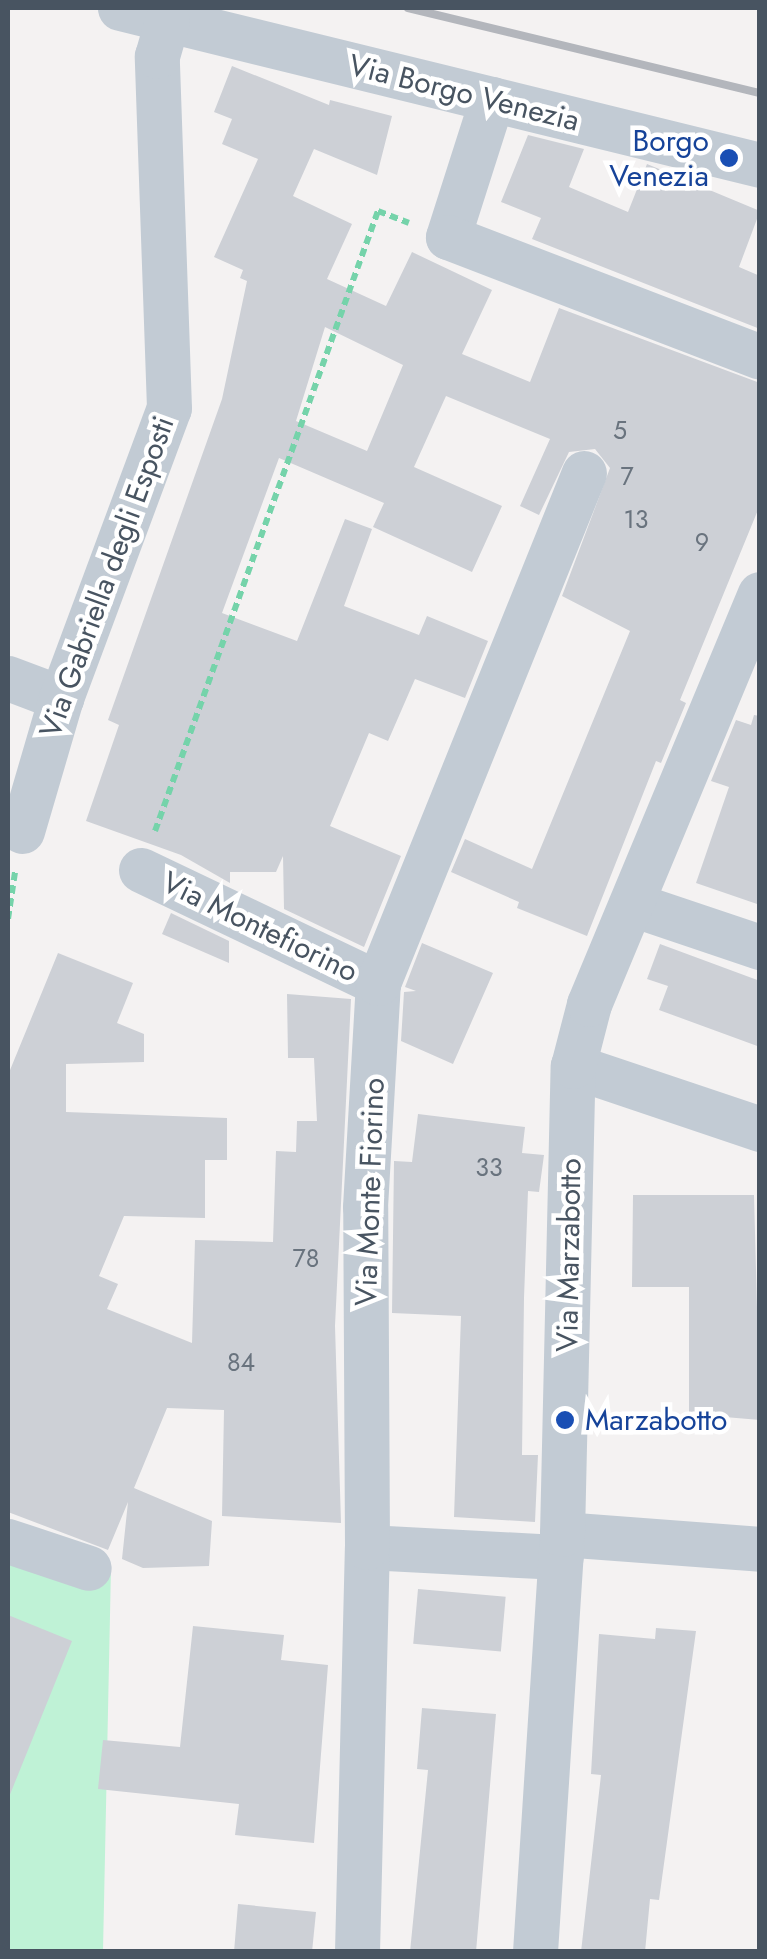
<!DOCTYPE html>
<html>
<head>
<meta charset="utf-8">
<style>
	body { margin:0 }
	#map { position:relative; width:767px; height:1959px; overflow:hidden; background:#f4f2f2; font-family:Jost,sans-serif }
	div>[style] { position:absolute }
	.green>* { inset:0; background:#bff2d6 }
	.building>* { inset:0; background:#cdd0d6; transform-origin:0 0 }
	.path>* { height:6px; margin-top:-3px; transform-origin:0; background:repeating-linear-gradient(90deg,#75d3aa 0 8px,transparent 0 13px) }
	.minor>* { height:45px; margin:-22.5px; padding:0 22.5px; transform-origin:22.5px; border-radius:22.5px; background:#c2cbd4 }
	.rail>* { height:8px; margin:-4px; padding:0 4px; transform-origin:4px; border-radius:4px; background:#b3b6bc }
	.dots>* { width:28px; height:28px; translate:-50% -50%; box-sizing:border-box; border:5px solid #fff; border-radius:50% }
	span { translate:-50% -50%; white-space:nowrap; text-align:center; line-height:1.15; -webkit-text-stroke:9px #fff; paint-order:stroke }
	.number-label { font-size:25px; color:#69737e }
	.number-label span { -webkit-text-stroke-width:0 }
	.street-label { font-size:30px; color:#485461 }
	.transit-label { font-size:30px; color:#164399 }
	.right { translate:-100% -50%; text-align:right }
	.left { translate:0 -50%; text-align:left }
	.frame { position:absolute; inset:0; border:10px solid #485461; pointer-events:none }
</style>
</head>
<body>
<div id="map">
	<div class="green">
		<div style="clip-path:polygon(8px 1532px,111px 1567px,103px 1951px,8px 1952px)"></div>
	</div>
	<div class="building">
		<div style="clip-path:polygon(evenodd,232px 66px,329px 105px,330px 100px,392px 116px,377px 175px,314px 149px,293px 196px,352px 224px,327px 279px,386px 306px,412px 252px,492px 290px,462px 354px,530px 382px,559px 308px,760px 383px,760px 505px,680px 700px,686px 703px,661px 763px,656px 761px,587px 936px,517px 908px,519px 902px,451px 872px,465px 839px,532px 869px,630px 631px,562px 596px,610px 468px,595px 449px,569px 452px,539px 515px,520px 506px,550px 439px,446px 396px,414px 467px,502px 506px,472px 572px,373px 527px,384px 503px,279px 458px,222px 613px,297px 641px,345px 519px,372px 529px,344px 606px,419px 635px,427px 616px,488px 641px,465px 698px,415px 679px,388px 741px,369px 733px,330px 826px,401px 856px,364px 947px,284px 909px,283px 856px,276px 872px,230px 872px,230px 883px,181px 855px,86px 821px,119px 725px,108px 720px,222px 399px,247px 281px,240px 278px,243px 270px,214px 257px,258px 159px,222px 144px,232px 119px,214px 112px,232px 66px,325px 327px,403px 365px,367px 451px,296px 421px,325px 327px)"></div>
		<div style="clip-path:polygon(528px 135px,584px 149px,569px 187px,628px 212px,647px 164px,760px 211px,739px 267px,760px 276px,760px 329px,532px 239px,541px 218px,501px 202px)"></div>
		<div style="clip-path:polygon(754px 715px,760px 716px,760px 905px,696px 883px,729px 787px,711px 781px,736px 720px,751px 725px)"></div>
		<div style="clip-path:polygon(171px 913px,229px 941px,229px 963px,162px 934px)"></div>
		<div style="clip-path:polygon(422px 943px,493px 973px,453px 1064px,401px 1041px,404px 992px,416px 991px,405px 987px)"></div>
		<div style="clip-path:polygon(660px 944px,760px 981px,760px 1047px,659px 1010px,668px 986px,647px 979px)"></div>
		<div style="clip-path:polygon(58px 953px,133px 983px,117px 1023px,144px 1034px,144px 1062px,66px 1064px,66px 1112px,227px 1118px,227px 1160px,205px 1160px,205px 1218px,124px 1216px,99px 1276px,118px 1284px,107px 1309px,192px 1343px,195px 1240px,273px 1242px,276px 1151px,296px 1152px,297px 1121px,317px 1121px,314px 1058px,288px 1058px,287px 994px,351px 999px,335px 1326px,341px 1523px,222px 1516px,224px 1410px,167px 1408px,134px 1488px,212px 1521px,209px 1566px,143px 1568px,122px 1559px,128px 1502px,108px 1550px,8px 1512px,8px 1075px)"></div>
		<div style="clip-path:polygon(418px 1114px,525px 1127px,522px 1153px,544px 1155px,539px 1192px,528px 1191px,524px 1298px,522px 1455px,538px 1455px,535px 1522px,454px 1517px,461px 1316px,392px 1313px,394px 1161px,412px 1162px)"></div>
		<div style="clip-path:polygon(633px 1195px,754px 1195px,760px 1420px,689px 1414px,689px 1287px,632px 1287px)"></div>
		<div style="left:418px;top:1589px;width:88px;height:55px;rotate:5deg"></div>
		<div style="clip-path:polygon(8px 1615px,72px 1641px,9px 1797px,8px 1797px)"></div>
		<div style="clip-path:polygon(193px 1626px,284px 1635px,281px 1660px,328px 1665px,314px 1843px,235px 1835px,239px 1804px,98px 1789px,103px 1740px,180px 1747px)"></div>
		<div style="clip-path:polygon(656px 1628px,696px 1631px,659px 1900px,650px 1899px,645px 1952px,581px 1952px,601px 1775px,591px 1774px,599px 1634px,655px 1639px)"></div>
		<div style="clip-path:polygon(422px 1708px,496px 1714px,476px 1952px,410px 1952px,428px 1770px,417px 1769px)"></div>
		<div style="clip-path:polygon(238px 1904px,316px 1912px,312px 1952px,234px 1952px)"></div>
	</div>
	<div class="path">
		<div style="left:155px;top:831px;width:659px;rotate:-70.22deg"></div>
		<div style="left:378px;top:211px;width:33px;rotate:21deg"></div>
		<div style="left:8px;top:919px;width:48px;rotate:-81.5deg"></div>
	</div>
	<div class="minor">
		<div style="left:120px;top:8px;width:659px;rotate:13.78deg"></div>
		<div style="left:492px;top:99px;width:145px;rotate:107.7deg"></div>
		<div style="left:448px;top:237px;width:334px;rotate:21deg"></div>
		<div style="left:8px;top:678px;width:57px;rotate:20.7deg"></div>
		<div style="left:22px;top:831px;width:139px;rotate:-73.7deg"></div>
		<div style="left:61px;top:698px;width:309px;rotate:-69.6deg"></div>
		<div style="left:169px;top:408px;width:352px;rotate:-92deg"></div>
		<div style="left:157px;top:56px;width:36px;rotate:-74deg"></div>
		<div style="left:141px;top:870px;width:263px;rotate:25.5deg"></div>
		<div style="left:635px;top:905px;width:132px;rotate:18.6deg"></div>
		<div style="left:573px;top:1066px;width:197px;rotate:18.6deg"></div>
		<div style="left:562px;top:1534px;width:199px;rotate:4.3deg"></div>
		<div style="left:8px;top:1541px;width:85px;rotate:18.4deg"></div>
		<div style="left:367px;top:1547px;width:194px;rotate:3deg"></div>
		<div style="left:357px;top:1952px;width:405px;rotate:-88.6deg"></div>
		<div style="left:367px;top:1547px;width:340px;rotate:-90.3deg"></div>
		<div style="left:365px;top:1207px;width:224px;rotate:-86.7deg"></div>
		<div style="left:378px;top:983px;width:550px;rotate:-68.01deg"></div>
		<div style="left:535px;top:1952px;width:419px;rotate:-86.3deg"></div>
		<div style="left:562px;top:1534px;width:468px;rotate:-88.7deg"></div>
		<div style="left:573px;top:1066px;width:64px;rotate:-75.5deg"></div>
		<div style="left:589px;top:1004px;width:444px;rotate:-67.4deg"></div>
	</div>
	<div class="rail">
		<div style="left:408px;top:8px;width:362px;rotate:13.6deg"></div>
	</div>
	<div class="dots">
		<div style="left:729px;top:158px;background:#1a4fb4"></div>
		<div style="left:565px;top:1420px;background:#1a4fb4"></div>
	</div>
	<div class="number-label">
		<span style="left:620px;top:430px">5</span>
		<span style="left:627px;top:476px">7</span>
		<span style="left:636px;top:519px">13</span>
		<span style="left:702px;top:542px">9</span>
		<span style="left:489px;top:1167px">33</span>
		<span style="left:306px;top:1258px">78</span>
		<span style="left:241px;top:1362px">84</span>
	</div>
	<div class="street-label">
		<span style="left:464px;top:93px;rotate:14deg">Via Borgo Venezia</span>
		<span style="left:107px;top:577px;rotate:-70deg">Via Gabriella degli Esposti</span>
		<span style="left:260px;top:927px;rotate:26deg">Via Montefiorino</span>
		<span style="left:370px;top:1192px;rotate:-88deg">Via Monte Fiorino</span>
		<span style="left:569px;top:1255px;rotate:-89deg">Via Marzabotto</span>
	</div>
	<div class="transit-label">
		<span class="right" style="left:709px;top:158px">Borgo<br>Venezia</span>
		<span class="left" style="left:585px;top:1420px">Marzabotto</span>
	</div>
	<div class="frame"></div>
</div>
</body>
</html>
